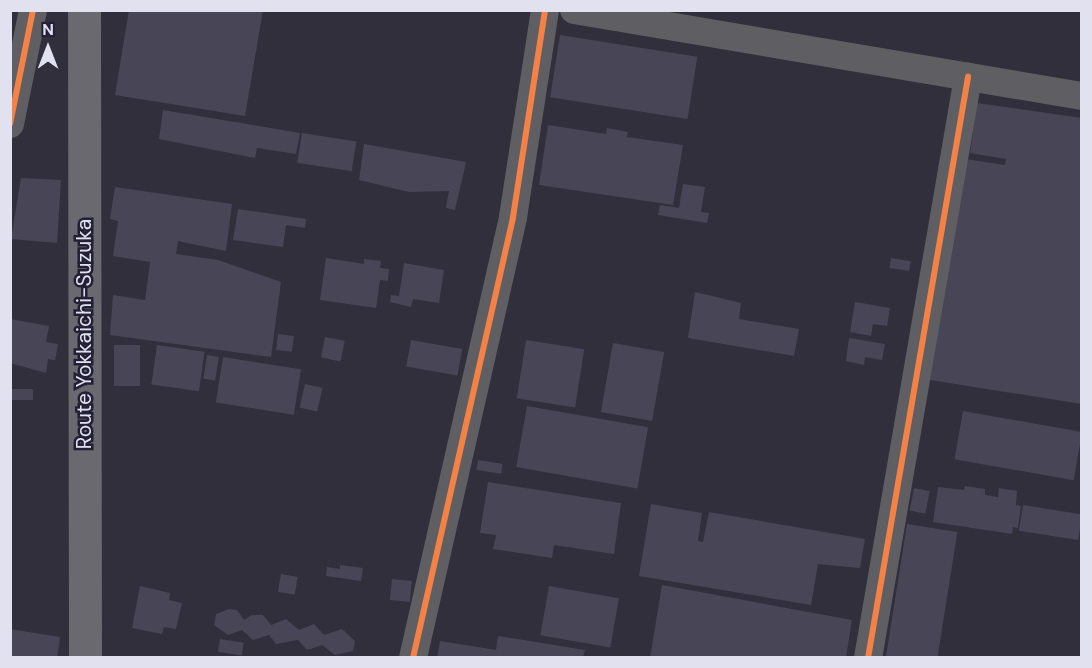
<!DOCTYPE html>
<html>
<head>
<meta charset="utf-8">
<style>
	body { margin:0 }
	#map { position:relative; width:1092px; height:668px; overflow:hidden; background:#302f3b; font-family:"DM Sans",sans-serif }
	div>[style] { position:absolute }
	.building>* { inset:0; background:#484656; transform-origin:0 0 }
	.minor>* { height:28px; margin:-14px; padding:0 14px; transform-origin:14px; border-radius:14px; background:#5f5f63 }
	.secondary>* { height:33px; margin:-16.5px; padding:0 16.5px; transform-origin:16.5px; border-radius:16.5px; background:#69696f }
	.cycleway>* { height:6px; margin:-3px; padding:0 3px; transform-origin:3px; border-radius:3px; background:#f48246 }
	span { translate:-50% -50%; white-space:nowrap; text-align:center; line-height:1.15; -webkit-text-stroke:5px #232036; paint-order:stroke }
	.street-label { font-size:21px; color:#e2e1f0 }
	.frame { position:absolute; inset:0; border:12px solid #e2e1f0; pointer-events:none }
	.north { position:absolute; left:18px; top:18px; width:60px; height:60px; -webkit-text-stroke:4px #232036; paint-order:stroke; rotate:0deg; font-size:16px; font-weight:700; line-height:24px; text-align:center; color:#e2e1f0 }
	.north::after { content:''; display:block; margin:auto; width:21px; height:27px; background:#e2e1f0; clip-path:polygon(50% 0,100% 100%,50% 72%,0 100%) }
</style>
</head>
<body>
<div id="map">
	<div class="building">
		<div style="clip-path:polygon(129px 10px,263px 10px,245px 116px,115px 95px)"></div>
		<div style="left:560px;top:35px;width:139px;height:63px;rotate:9deg"></div>
		<div style="clip-path:polygon(977px 103px,1082px 118px,1082px 404px,930px 380px,966px 159px,1005px 165px,1006px 159px,970px 153px)"></div>
		<div style="clip-path:polygon(163px 110px,300px 133px,296px 154px,257px 148px,255px 158px,159px 139px)"></div>
		<div style="clip-path:polygon(548px 125px,606px 134px,607px 128px,628px 132px,627px 137px,683px 145px,673px 205px,539px 185px)"></div>
		<div style="left:302px;top:133px;width:55px;height:30px;rotate:9deg"></div>
		<div style="clip-path:polygon(364px 144px,466px 162px,455px 210px,446px 208px,449px 191px,409px 192px,359px 180px)"></div>
		<div style="clip-path:polygon(21px 178px,61px 180px,57px 243px,11px 239px)"></div>
		<div style="clip-path:polygon(683px 184px,705px 187px,701px 212px,709px 213px,707px 223px,658px 215px,660px 205px,679px 208px)"></div>
		<div style="clip-path:polygon(115px 187px,232px 204px,226px 251px,178px 241px,176px 254px,218px 260px,281px 282px,271px 357px,110px 335px,113px 295px,145px 300px,150px 262px,113px 256px,118px 221px,110px 219px)"></div>
		<div style="clip-path:polygon(238px 209px,306px 219px,305px 228px,286px 225px,283px 247px,233px 240px)"></div>
		<div style="clip-path:polygon(326px 258px,364px 264px,364px 259px,381px 261px,380px 268px,389px 269px,388px 281px,380px 280px,376px 308px,320px 300px)"></div>
		<div style="left:891px;top:258px;width:20px;height:10px;rotate:9deg"></div>
		<div style="clip-path:polygon(404px 263px,444px 270px,439px 303px,413px 299px,411px 307px,390px 302px,391px 295px,399px 296px)"></div>
		<div style="clip-path:polygon(695px 292px,741px 303px,739px 319px,799px 329px,794px 356px,688px 338px)"></div>
		<div style="clip-path:polygon(855px 302px,890px 308px,887px 326px,873px 324px,871px 336px,850px 332px)"></div>
		<div style="clip-path:polygon(10px 319px,49px 326px,46px 342px,58px 344px,55px 360px,48px 359px,46px 373px,10px 363px)"></div>
		<div style="left:278px;top:334px;width:16px;height:16px;rotate:7deg"></div>
		<div style="left:325px;top:337px;width:20px;height:21px;rotate:11deg"></div>
		<div style="clip-path:polygon(849px 338px,885px 344px,882px 360px,865px 357px,864px 365px,846px 361px)"></div>
		<div style="left:411px;top:340px;width:52px;height:27px;rotate:10deg"></div>
		<div style="left:526px;top:340px;width:59px;height:59px;rotate:9deg"></div>
		<div style="left:613px;top:343px;width:52px;height:70px;rotate:10deg"></div>
		<div style="left:114px;top:345px;width:26px;height:41px"></div>
		<div style="left:157px;top:345px;width:48px;height:40px;rotate:8deg"></div>
		<div style="left:207px;top:355px;width:12px;height:24px;rotate:9deg"></div>
		<div style="left:223px;top:357px;width:79px;height:46px;rotate:9deg"></div>
		<div style="left:305px;top:384px;width:18px;height:24px;rotate:13deg"></div>
		<div style="left:33px;top:389px;width:11px;height:23px;rotate:90deg"></div>
		<div style="left:527px;top:406px;width:123px;height:62px;rotate:10deg"></div>
		<div style="left:963px;top:411px;width:121px;height:49px;rotate:10deg"></div>
		<div style="left:478px;top:460px;width:25px;height:10px;rotate:9deg"></div>
		<div style="clip-path:polygon(488px 482px,621px 503px,614px 554px,554px 545px,552px 558px,493px 549px,496px 535px,480px 533px)"></div>
		<div style="clip-path:polygon(965px 486px,985px 489px,985px 495px,998px 497px,999px 488px,1017px 491px,1016px 505px,1021px 506px,1018px 528px,1013px 527px,1012px 534px,933px 522px,938px 487px,964px 490px)"></div>
		<div style="left:914px;top:488px;width:16px;height:23px;rotate:11deg"></div>
		<div style="clip-path:polygon(651px 504px,702px 513px,698px 541px,703px 542px,709px 512px,865px 539px,860px 568px,818px 564px,811px 605px,639px 576px)"></div>
		<div style="left:1023px;top:505px;width:60px;height:26px;rotate:9deg"></div>
		<div style="left:907px;top:524px;width:51px;height:135px;rotate:9deg"></div>
		<div style="clip-path:polygon(340px 565px,363px 568px,361px 581px,326px 576px,327px 567px,340px 569px)"></div>
		<div style="left:281px;top:574px;width:17px;height:18px;rotate:10deg"></div>
		<div style="left:392px;top:579px;width:20px;height:21px;rotate:6deg"></div>
		<div style="clip-path:polygon(662px 585px,852px 620px,846px 658px,650px 658px)"></div>
		<div style="clip-path:polygon(140px 586px,170px 593px,169px 600px,182px 603px,176px 629px,164px 627px,162px 634px,132px 628px)"></div>
		<div style="left:549px;top:586px;width:71px;height:50px;rotate:10deg"></div>
		<div style="clip-path:polygon(229px 609px,237px 610px,244px 620px,252px 615px,263px 615px,271px 625px,286px 619px,299px 630px,314px 624px,324px 635px,342px 629px,355px 641px,353px 651px,335px 655px,322px 645px,307px 650px,298px 640px,276px 644px,269px 635px,253px 640px,242px 630px,228px 635px,214px 625px,216px 614px)"></div>
		<div style="clip-path:polygon(10px 629px,60px 637px,57px 658px,10px 658px)"></div>
		<div style="clip-path:polygon(498px 636px,585px 650px,583px 658px,437px 658px,440px 641px,496px 650px)"></div>
		<div style="left:220px;top:639px;width:24px;height:13px;rotate:9deg"></div>
	</div>
	<div class="minor">
		<div style="left:574px;top:10px;width:515px;rotate:9.61deg"></div>
		<div style="left:10px;top:124px;width:116px;rotate:-78.6deg"></div>
		<div style="left:413px;top:658px;width:452px;rotate:-77.2deg"></div>
		<div style="left:513px;top:217px;width:209px;rotate:-81.2deg"></div>
		<div style="left:868px;top:658px;width:590px;rotate:-80.23deg"></div>
	</div>
	<div class="secondary">
		<div style="left:84px;top:10px;width:648px;rotate:89.91deg"></div>
	</div>
	<div class="cycleway">
		<div style="left:10px;top:124px;width:116px;rotate:-78.6deg"></div>
		<div style="left:413px;top:658px;width:452px;rotate:-77.2deg"></div>
		<div style="left:513px;top:217px;width:209px;rotate:-81.2deg"></div>
		<div style="left:868px;top:658px;width:590px;rotate:-80.23deg"></div>
	</div>
	<div class="street-label">
		<span style="left:84px;top:334px;rotate:-90deg">Route Yokkaichi-Suzuka</span>
	</div>
	<div class="frame"></div>
	<div class="north">N</div>
</div>
</body>
</html>
